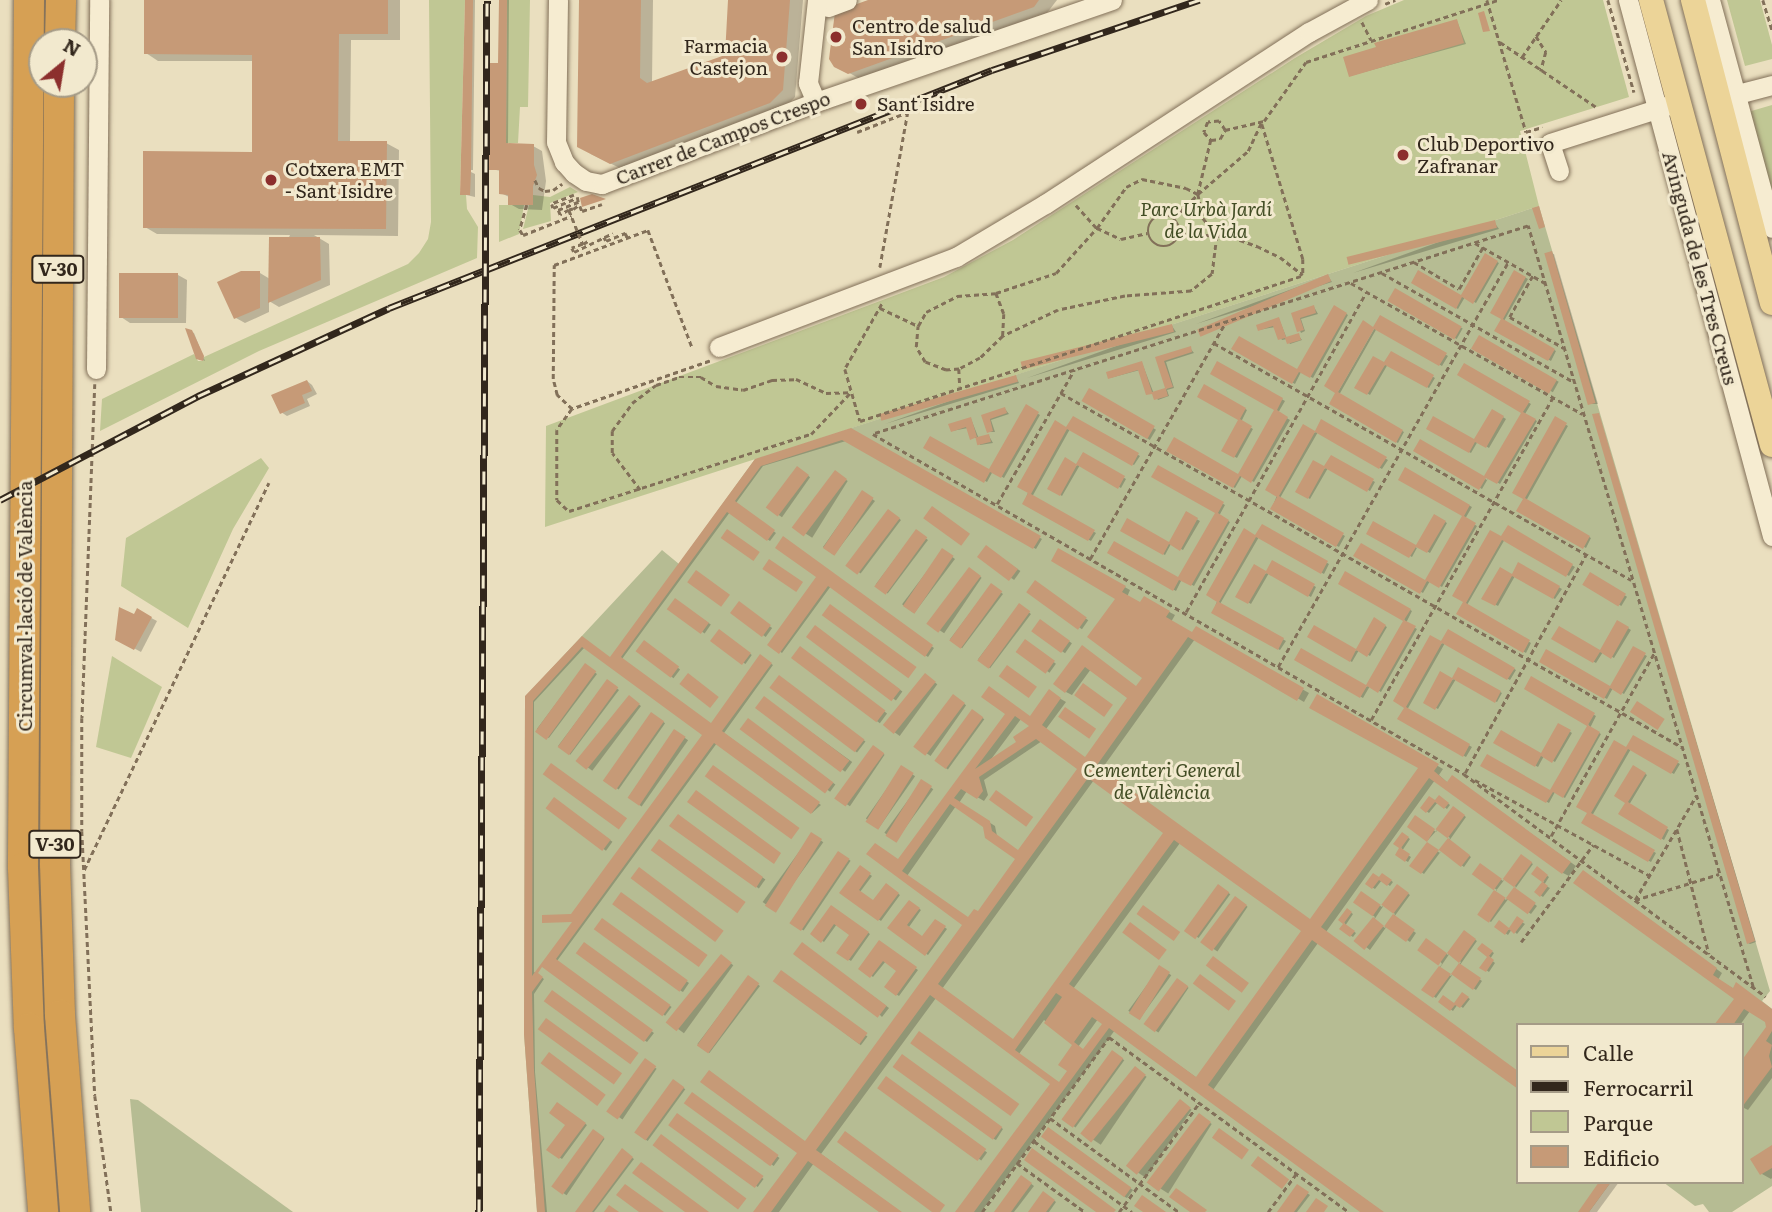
<!DOCTYPE html>
<html>
<head>
<meta charset="utf-8">
<style>
	body { margin:0 }
	#map { position:relative; width:1772px; height:1212px; overflow:hidden; background:#eadfbf; font-family:Literata,serif }
	div>[style] { position:absolute }
	.green>* { inset:0; background:#c0c794 }
	.cemetery>* { inset:0; background:#b6bc93 }
	.shadow>* { inset:0; background:#0003; transform-origin:0 0 }
	.building>* { inset:0; background:#c69a77; transform-origin:0 0 }
	.path>* { height:2.5px; margin-top:-1.25px; transform-origin:0; background:repeating-linear-gradient(90deg,#827059 0 5px,transparent 0 8.5px) }
	.path>.ring { margin:-1.25px; padding:0; box-sizing:content-box; background:none; border:2.5px solid #827059; border-radius:50% }
	.roads { filter:drop-shadow(0 0 2px #827059) drop-shadow(0 0 2px #827059) }
	.minor>* { height:19px; margin:-9.5px; padding:0 9.5px; transform-origin:9.5px; border-radius:9.5px; background:#f6ecd1 }
	.major>* { height:24px; margin:-12px; padding:0 12px; transform-origin:12px; border-radius:12px; background:#ecd498 }
	.highway>* { height:30px; margin:-15px; padding:0 15px; transform-origin:15px; border-radius:15px; background:#d6a054 }
	.rail>* { height:7px; margin-top:-3.5px; transform-origin:0; background:repeating-linear-gradient(90deg,#f2e9ce 0 13px,#32271c 0 26px); box-sizing:border-box; border-block:2px solid #32271c }
	.path-bridge>* { height:2.5px; margin-top:-1.25px; transform-origin:0; background:repeating-linear-gradient(90deg,#827059 0 5px,transparent 0 8.5px) }
	.dots>* { width:19px; height:19px; translate:-50% -50%; box-sizing:border-box; border:4px solid #f2e9ce; border-radius:50% }
	span { translate:-50% -50%; white-space:nowrap; text-align:center; line-height:1.15; -webkit-text-stroke:6px #f2e9ce; paint-order:stroke }
	.shield-label span { padding:2px 5px; background:#f2e9ce; border:2px solid; border-radius:5px; -webkit-text-stroke-width:0 }
	.shield-label { font-size:18px; color:#32271c; font-weight:700 }
	.poi-label { font-size:19px; color:#32271c }
	.left { translate:0 -50%; text-align:left }
	.right { translate:-100% -50%; text-align:right }
	.street-label { font-size:19px; color:#32271c }
	.park-label { font-size:19px; color:#424d24; font-style:italic }
	.legend { position:absolute; left:1516px; top:1023px; width:228px; height:161px; box-sizing:border-box; background:#f2e9ce; border:2px solid #a59b87; margin:0; padding:9px 12px; list-style:none; font-size:21px; color:#32271c }
	.legend li { display:flex; align-items:center; gap:14px; height:35px }
	.legend b { width:35px; border:2px solid #a59b87 }
	.north { position:absolute; left:28px; top:28px; width:70px; height:70px; box-sizing:border-box; background:#f2e9ce; border:2px solid #a59b87; border-radius:50%; rotate:30deg; font-size:19px; font-weight:700; line-height:28px; text-align:center; color:#32271c }
	.north::after { content:''; display:block; margin:auto; width:24px; height:32px; background:#8c2f2d; clip-path:polygon(50% 0,100% 100%,50% 72%,0 100%) }
</style>
</head>
<body>
<div id="map">
	<div class="green">
		<div style="clip-path:polygon(429px 0,465px 0,460px 194px,466px 195px,467px 209px,478px 227px,477px 258px,259px 351px,100px 431px,102px 399px,194px 354px,198px 361px,203px 361px,204px 357px,408px 264px,419px 253px,428px 239px,431px 222px)"></div>
		<div style="clip-path:polygon(507px 0,530px 0,528px 107px,520px 107px,518px 143px,506px 143px)"></div>
		<div style="clip-path:polygon(1404px 0,1603px 0,1629px 97px,1520px 131px,1539px 206px,545px 527px,546px 426px,944px 277px,1013px 240px,1295px 58px,1366px 16px)"></div>
		<div style="clip-path:polygon(1727px 0,1760px 0,1772px 45px,1772px 59px,1745px 66px)"></div>
		<div style="clip-path:polygon(1772px 105px,1772px 197px,1748px 112px)"></div>
		<div style="clip-path:polygon(570px 187px,578px 192px,550px 203px,551px 221px,523px 229px,529px 205px,533px 205px,533px 195px,550px 197px)"></div>
		<div style="clip-path:polygon(499px 205px,524px 205px,519px 234px,499px 242px)"></div>
		<div style="clip-path:polygon(261px 458px,269px 468px,233px 529px,188px 628px,121px 586px,126px 538px)"></div>
		<div style="clip-path:polygon(112px 656px,162px 687px,131px 758px,96px 747px)"></div>
	</div>
	<div class="cemetery">
		<div style="clip-path:polygon(1539px 206px,1770px 991px,1762px 1001px,1772px 1009px,1772px 1186px,1732px 1212px,1709px 1212px,1703px 1204px,1695px 1206px,1663px 1182px,1742px 1182px,1742px 1025px,1518px 1025px,1518px 1182px,1611px 1182px,1589px 1212px,537px 1212px,524px 1034px,525px 697px,662px 550px,679px 564px,755px 459px)"></div>
		<div style="clip-path:polygon(130px 1099px,138px 1100px,293px 1212px,141px 1212px)"></div>
	</div>
	<div class="shadow">
		<div style="clip-path:polygon(146px 0,400px 0,400px 40px,351px 40px,350px 143px,386px 143px,399px 150px,398px 236px,314px 235px,329px 244px,330px 285px,279px 307px,269px 301px,269px 312px,245px 323px,236px 318px,260px 273px,270px 279px,290px 235px,157px 234px,145px 227px,253px 153px,254px 61px,158px 61px,146px 53px)"></div>
		<div style="clip-path:polygon(466px 0,475px 0,473px 170px,467px 170px,475px 174px,475px 197px,462px 194px)"></div>
		<div style="clip-path:polygon(500px 0,509px 0,508px 144px,533px 146px,542px 151px,546px 181px,542px 210px,519px 209px,510px 204px,509px 197px,501px 193px,501px 171px,491px 169px,500px 65px)"></div>
		<div style="clip-path:polygon(581px 0,653px 0,652px 83px,727px 56px,731px 0,803px 0,795px 97px,783px 110px,624px 170px,591px 154px)"></div>
		<div style="clip-path:polygon(873px 0,1057px 0,1047px 13px,862px 80px,835px 65px)"></div>
		<div style="clip-path:polygon(1457px 21px,1466px 44px,1350px 76px)"></div>
		<div style="clip-path:polygon(1494px 222px,1499px 229px,1353px 273px)"></div>
		<div style="clip-path:polygon(1551px 253px,1554px 254px,1598px 404px,1590px 404px)"></div>
		<div style="clip-path:polygon(1486px 256px,1499px 263px,1476px 303px,1465px 297px,1458px 309px,1413px 282px,1419px 273px,1462px 297px)"></div>
		<div style="clip-path:polygon(1515px 272px,1528px 279px,1504px 321px,1556px 351px,1551px 361px,1497px 330px,1503px 318px)"></div>
		<div style="clip-path:polygon(178px 275px,187px 280px,186px 323px,130px 323px,121px 317px)"></div>
		<div style="clip-path:polygon(1328px 276px,1332px 282px,1196px 324px)"></div>
		<div style="left:1396px;top:290px;width:77px;height:12px;rotate:30deg"></div>
		<div style="clip-path:polygon(1314px 307px,1318px 314px,1301px 319px,1305px 331px,1301px 333px,1293px 314px)"></div>
		<div style="clip-path:polygon(1335px 307px,1348px 315px,1313px 378px,1301px 372px,1295px 384px,1233px 348px,1298px 372px)"></div>
		<div style="clip-path:polygon(1381px 317px,1448px 356px,1442px 366px,1377px 328px,1339px 395px,1404px 432px,1398px 443px,1331px 404px)"></div>
		<div style="clip-path:polygon(1279px 319px,1287px 339px,1298px 335px,1302px 340px,1290px 344px,1287px 339px,1282px 340px,1275px 327px,1259px 330px)"></div>
		<div style="clip-path:polygon(1172px 326px,1176px 332px,1027px 378px)"></div>
		<div style="clip-path:polygon(187px 330px,194px 333px,205px 361px,198px 358px)"></div>
		<div style="left:1480px;top:338px;width:90px;height:12px;rotate:29deg"></div>
		<div style="clip-path:polygon(1190px 348px,1194px 353px,1166px 362px,1174px 388px,1167px 390px,1169px 396px,1158px 400px,1154px 394px,1147px 394px,1140px 370px,1110px 378px,1142px 363px,1154px 394px,1167px 389px,1158px 358px)"></div>
		<div style="clip-path:polygon(1391px 353px,1435px 378px,1429px 388px,1388px 364px,1370px 395px,1357px 387px,1385px 365px)"></div>
		<div style="clip-path:polygon(1218px 363px,1285px 401px,1278px 413px,1290px 420px,1254px 482px,1242px 476px,1235px 488px,1169px 450px,1239px 476px,1276px 410px)"></div>
		<div style="clip-path:polygon(1465px 365px,1531px 404px,1525px 414px,1537px 421px,1500px 484px,1489px 477px,1482px 489px,1415px 451px,1421px 442px,1487px 480px,1523px 412px)"></div>
		<div style="clip-path:polygon(1016px 377px,1019px 383px,885px 424px)"></div>
		<div style="clip-path:polygon(307px 381px,312px 385px,317px 394px,307px 399px,310px 406px,287px 416px,281px 412px)"></div>
		<div style="clip-path:polygon(1205px 386px,1247px 410px,1241px 422px,1253px 429px,1237px 458px,1223px 450px,1240px 419px)"></div>
		<div style="left:1090px;top:390px;width:77px;height:12px;rotate:31deg"></div>
		<div style="clip-path:polygon(1027px 407px,1040px 415px,1004px 478px,993px 471px,987px 482px,926px 448px,990px 472px)"></div>
		<div style="clip-path:polygon(1005px 409px,1009px 414px,991px 420px,995px 432px,989px 432px,983px 416px)"></div>
		<div style="clip-path:polygon(1493px 411px,1506px 419px,1489px 448px,1478px 441px,1471px 453px,1428px 428px,1475px 442px)"></div>
		<div style="clip-path:polygon(1598px 414px,1756px 942px,1750px 944px,1748px 943px)"></div>
		<div style="clip-path:polygon(1073px 418px,1140px 456px,1134px 465px,1070px 429px,1032px 497px,1096px 533px,1091px 541px,1024px 503px,1055px 422px,1067px 429px)"></div>
		<div style="clip-path:polygon(971px 419px,979px 439px,989px 436px,993px 443px,980px 445px,978px 438px,971px 438px,968px 428px,952px 431px)"></div>
		<div style="clip-path:polygon(1556px 419px,1568px 426px,1526px 501px,1591px 538px,1586px 548px,1519px 510px,1525px 499px,1514px 492px)"></div>
		<div style="clip-path:polygon(1322px 422px,1388px 460px,1382px 469px,1318px 432px,1280px 498px,1345px 536px,1339px 547px,1272px 508px,1304px 426px,1315px 433px)"></div>
		<div style="clip-path:polygon(850px 430px,1042px 539px,1036px 549px,846px 441px,763px 466px,736px 503px,776px 533px,770px 541px,730px 512px,622px 659px,711px 725px,760px 657px,773px 665px,724px 733px,821px 805px,812px 813px,717px 743px,557px 961px,654px 1033px,647px 1042px,542px 966px,574px 922px,544px 922px,572px 915px,704px 734px,585px 647px,534px 702px,534px 972px,544px 979px,534px 994px,535px 1072px,547px 1212px,539px 1212px,526px 1034px,527px 697px,582px 638px,611px 659px,756px 461px)"></div>
		<div style="clip-path:polygon(1084px 454px,1126px 479px,1121px 488px,1080px 465px,1062px 496px,1050px 488px,1066px 460px,1077px 466px)"></div>
		<div style="clip-path:polygon(1331px 457px,1375px 482px,1370px 491px,1328px 468px,1310px 499px,1298px 491px,1314px 462px,1325px 469px)"></div>
		<div style="clip-path:polygon(1159px 467px,1225px 505px,1219px 516px,1230px 522px,1194px 586px,1182px 579px,1176px 591px,1109px 553px,1179px 580px,1217px 513px)"></div>
		<div style="left:797px;top:468px;width:16px;height:49px;rotate:35deg"></div>
		<div style="clip-path:polygon(1405px 470px,1472px 507px,1465px 519px,1477px 526px,1442px 587px,1430px 581px,1423px 593px,1356px 555px,1426px 582px,1464px 516px)"></div>
		<div style="left:835px;top:473px;width:15px;height:67px;rotate:32deg"></div>
		<div style="clip-path:polygon(862px 492px,875px 501px,834px 555px,823px 547px)"></div>
		<div style="left:889px;top:511px;width:15px;height:67px;rotate:37deg"></div>
		<div style="clip-path:polygon(1187px 514px,1200px 521px,1183px 550px,1171px 544px,1165px 555px,1122px 531px,1128px 521px,1170px 544px)"></div>
		<div style="clip-path:polygon(1435px 516px,1447px 523px,1430px 553px,1418px 546px,1412px 557px,1369px 533px,1374px 523px,1417px 548px)"></div>
		<div style="clip-path:polygon(1262px 526px,1329px 564px,1324px 574px,1259px 537px,1220px 604px,1286px 641px,1280px 650px,1213px 612px,1244px 530px,1256px 537px)"></div>
		<div style="clip-path:polygon(1508px 528px,1575px 567px,1569px 576px,1505px 539px,1467px 605px,1531px 643px,1526px 653px,1459px 614px)"></div>
		<div style="left:916px;top:531px;width:15px;height:67px;rotate:37deg"></div>
		<div style="clip-path:polygon(783px 539px,934px 648px,928px 657px,831px 586px,782px 653px,769px 644px,818px 577px)"></div>
		<div style="left:986px;top:547px;width:42px;height:11px;rotate:35deg"></div>
		<div style="left:943px;top:550px;width:15px;height:68px;rotate:37deg"></div>
		<div style="clip-path:polygon(evenodd,1059px 550px,1130px 590px,1127px 597px,1141px 605px,1145px 599px,1175px 615px,1171px 622px,1193px 634px,1196px 629px,1309px 693px,1304px 702px,1195px 639px,1101px 770px,1310px 921px,1421px 768px,1317px 696px,1443px 769px,1439px 775px,1448px 783px,1458px 781px,1576px 866px,1569px 876px,1563px 873px,1435px 780px,1326px 932px,1518px 1072px,1518px 1087px,1318px 943px,1213px 1090px,1383px 1212px,1363px 1212px,1115px 1030px,981px 1212px,957px 1212px,1052px 1083px,936px 998px,821px 1154px,900px 1212px,882px 1212px,814px 1163px,779px 1212px,755px 1212px,965px 925px,869px 854px,899px 861px,1007px 714px,1031px 718px,1049px 692px,1066px 702px,1046px 729px,1086px 759px,1129px 697px,1091px 669px,1072px 695px,1066px 692px,1082px 647px,1137px 688px,1145px 678px,1118px 598px,1059px 550px,1021px 719px,1032px 726px,1019px 743px,989px 762px,1021px 719px,1059px 550px,1042px 741px,1080px 769px,1019px 852px,997px 836px,995px 826px,959px 803px,967px 791px,984px 801px,988px 795px,984px 780px,1042px 741px,1059px 550px,1094px 780px,1165px 832px,1014px 1041px,942px 989px,1094px 780px,1059px 550px,956px 806px,984px 826px,1018px 859px,978px 913px,969px 919px,907px 876px,956px 806px,1059px 550px,1180px 843px,1303px 931px,1197px 1078px,1073px 989px,1180px 843px,1059px 550px,1098px 1019px,1104px 1024px,1084px 1051px,1078px 1047px,1098px 1019px,1059px 550px,1044px 1020px,1073px 1043px,1069px 1071px,1060px 1084px,1019px 1054px,1044px 1020px)"></div>
		<div style="clip-path:polygon(1272px 562px,1316px 587px,1311px 597px,1269px 573px,1251px 604px,1238px 596px,1254px 567px,1266px 574px)"></div>
		<div style="clip-path:polygon(1519px 564px,1562px 589px,1555px 599px,1515px 576px,1498px 606px,1484px 598px,1500px 569px,1512px 576px)"></div>
		<div style="left:970px;top:570px;width:14px;height:67px;rotate:34deg"></div>
		<div style="clip-path:polygon(1345px 573px,1412px 611px,1406px 623px,1417px 629px,1381px 692px,1370px 686px,1363px 698px,1297px 660px,1302px 650px,1367px 687px,1405px 620px,1340px 583px)"></div>
		<div style="left:1591px;top:575px;width:42px;height:11px;rotate:31deg"></div>
		<div style="left:1035px;top:583px;width:65px;height:11px;rotate:35deg"></div>
		<div style="left:991px;top:585px;width:15px;height:68px;rotate:37deg"></div>
		<div style="left:676px;top:601px;width:42px;height:11px;rotate:34deg"></div>
		<div style="left:739px;top:604px;width:41px;height:11px;rotate:36deg"></div>
		<div style="left:1019px;top:605px;width:15px;height:68px;rotate:37deg"></div>
		<div style="clip-path:polygon(138px 611px,157px 621px,141px 652px,117px 639px)"></div>
		<div style="clip-path:polygon(1374px 620px,1387px 627px,1370px 656px,1359px 650px,1352px 662px,1309px 637px,1315px 627px,1356px 651px)"></div>
		<div style="left:1040px;top:621px;width:39px;height:12px;rotate:35deg"></div>
		<div style="clip-path:polygon(1618px 622px,1631px 630px,1614px 658px,1603px 652px,1596px 663px,1554px 639px,1560px 629px,1600px 652px)"></div>
		<div style="left:815px;top:628px;width:108px;height:11px;rotate:36deg"></div>
		<div style="left:719px;top:632px;width:40px;height:11px;rotate:35deg"></div>
		<div style="clip-path:polygon(1449px 632px,1516px 670px,1510px 680px,1445px 643px,1407px 710px,1472px 747px,1466px 757px,1399px 719px,1406px 707px,1395px 700px,1431px 637px,1442px 644px)"></div>
		<div style="left:1026px;top:642px;width:37px;height:11px;rotate:36deg"></div>
		<div style="left:645px;top:643px;width:44px;height:11px;rotate:37deg"></div>
		<div style="left:800px;top:648px;width:109px;height:12px;rotate:37deg"></div>
		<div style="clip-path:polygon(1634px 649px,1647px 656px,1624px 694px,1613px 688px,1607px 699px,1541px 661px,1546px 651px,1611px 688px)"></div>
		<div style="left:585px;top:665px;width:15px;height:80px;rotate:37deg"></div>
		<div style="clip-path:polygon(1459px 669px,1502px 693px,1497px 702px,1456px 679px,1438px 709px,1425px 702px,1441px 673px,1453px 680px)"></div>
		<div style="left:926px;top:676px;width:14px;height:64px;rotate:36deg"></div>
		<div style="left:780px;top:677px;width:107px;height:14px;rotate:37deg"></div>
		<div style="clip-path:polygon(1532px 679px,1596px 716px,1590px 728px,1601px 734px,1565px 798px,1555px 792px,1549px 803px,1483px 765px,1551px 792px,1589px 725px,1526px 689px)"></div>
		<div style="left:607px;top:681px;width:15px;height:81px;rotate:37deg"></div>
		<div style="left:953px;top:696px;width:16px;height:62px;rotate:35deg"></div>
		<div style="left:629px;top:697px;width:15px;height:81px;rotate:37deg"></div>
		<div style="left:764px;top:698px;width:109px;height:12px;rotate:36deg"></div>
		<div style="left:973px;top:711px;width:14px;height:62px;rotate:36deg"></div>
		<div style="left:652px;top:714px;width:16px;height:81px;rotate:35deg"></div>
		<div style="left:748px;top:721px;width:108px;height:9px;rotate:36deg"></div>
		<div style="clip-path:polygon(1559px 725px,1572px 733px,1555px 762px,1544px 756px,1538px 767px,1496px 742px,1541px 756px)"></div>
		<div style="left:675px;top:731px;width:16px;height:81px;rotate:35deg"></div>
		<div style="clip-path:polygon(1634px 737px,1680px 764px,1674px 774px,1631px 749px,1592px 816px,1656px 853px,1651px 862px,1583px 823px)"></div>
		<div style="left:873px;top:747px;width:14px;height:62px;rotate:34deg"></div>
		<div style="left:902px;top:767px;width:16px;height:63px;rotate:35deg"></div>
		<div style="clip-path:polygon(1634px 767px,1647px 775px,1629px 805px,1669px 830px,1664px 840px,1621px 813px,1627px 803px)"></div>
		<div style="left:922px;top:781px;width:14px;height:64px;rotate:36deg"></div>
		<div style="clip-path:polygon(1439px 797px,1450px 805px,1447px 809px,1438px 802px,1429px 813px,1422px 808px,1430px 798px,1435px 802px)"></div>
		<div style="left:555px;top:800px;width:71px;height:11px;rotate:36deg"></div>
		<div style="clip-path:polygon(1454px 808px,1466px 817px,1449px 841px,1471px 857px,1464px 867px,1442px 850px,1424px 874px,1412px 865px,1427px 844px,1440px 853px,1450px 838px,1438px 829px,1428px 840px,1416px 817px,1436px 832px)"></div>
		<div style="left:678px;top:816px;width:108px;height:11px;rotate:36deg"></div>
		<div style="left:812px;top:834px;width:14px;height:84px;rotate:36deg"></div>
		<div style="clip-path:polygon(1402px 834px,1410px 839px,1402px 851px,1411px 857px,1408px 862px,1397px 855px,1402px 848px,1396px 844px)"></div>
		<div style="left:839px;top:853px;width:14px;height:84px;rotate:34deg"></div>
		<div style="clip-path:polygon(evenodd,1521px 856px,1533px 864px,1515px 889px,1537px 906px,1531px 914px,1509px 898px,1491px 922px,1479px 914px,1497px 890px,1474px 873px,1481px 865px,1503px 881px,1521px 856px,1505px 879px,1516px 887px,1506px 900px,1495px 892px,1505px 879px)"></div>
		<div style="clip-path:polygon(860px 867px,872px 876px,860px 892px,874px 903px,886px 886px,900px 895px,881px 921px,842px 893px)"></div>
		<div style="clip-path:polygon(1537px 869px,1549px 877px,1544px 885px,1550px 888px,1543px 897px,1536px 892px,1544px 881px,1534px 874px)"></div>
		<div style="clip-path:polygon(1383px 875px,1393px 882px,1390px 886px,1382px 880px,1375px 889px,1367px 884px)"></div>
		<div style="clip-path:polygon(1589px 875px,1722px 973px,1718px 980px,1772px 1010px,1772px 1078px,1748px 1110px,1742px 1107px,1742px 1063px,1768px 1028px,1767px 1021px,1750px 1011px,1740px 1025px,1717px 1025px,1736px 998px)"></div>
		<div style="left:1219px;top:886px;width:14px;height:54px;rotate:36deg"></div>
		<div style="clip-path:polygon(evenodd,1397px 886px,1410px 895px,1394px 917px,1416px 933px,1410px 942px,1387px 926px,1370px 950px,1358px 941px,1375px 917px,1355px 902px,1361px 893px,1382px 907px,1397px 886px,1384px 905px,1395px 914px,1385px 928px,1374px 920px,1384px 905px)"></div>
		<div style="left:1236px;top:899px;width:14px;height:54px;rotate:34deg"></div>
		<div style="clip-path:polygon(909px 902px,921px 910px,909px 927px,923px 938px,936px 921px,947px 929px,928px 955px,890px 928px)"></div>
		<div style="clip-path:polygon(832px 907px,870px 934px,851px 961px,838px 953px,851px 935px,837px 924px,824px 942px,812px 934px)"></div>
		<div style="clip-path:polygon(1347px 910px,1353px 914px,1345px 926px,1356px 933px,1353px 937px,1341px 929px,1345px 923px,1340px 920px)"></div>
		<div style="clip-path:polygon(1517px 919px,1525px 924px,1517px 934px,1512px 929px,1508px 935px,1496px 926px,1499px 923px,1509px 930px)"></div>
		<div style="clip-path:polygon(603px 920px,689px 983px,683px 992px,681px 991px)"></div>
		<div style="clip-path:polygon(evenodd,1464px 932px,1477px 941px,1460px 965px,1482px 981px,1476px 990px,1453px 974px,1436px 998px,1424px 989px,1442px 964px,1426px 940px,1448px 955px,1464px 932px,1450px 953px,1461px 962px,1451px 976px,1439px 969px,1450px 953px)"></div>
		<div style="clip-path:polygon(879px 942px,918px 970px,899px 996px,886px 987px,899px 970px,886px 961px,873px 977px,860px 968px)"></div>
		<div style="left:585px;top:944px;width:107px;height:11px;rotate:36deg"></div>
		<div style="clip-path:polygon(802px 944px,889px 1008px,882px 1017px,880px 1015px)"></div>
		<div style="clip-path:polygon(1482px 945px,1494px 953px,1490px 959px,1495px 963px,1489px 972px,1482px 967px,1490px 957px,1479px 949px)"></div>
		<div style="left:722px;top:957px;width:14px;height:84px;rotate:36deg"></div>
		<div style="left:1160px;top:967px;width:14px;height:54px;rotate:36deg"></div>
		<div style="left:782px;top:972px;width:107px;height:11px;rotate:37deg"></div>
		<div style="left:748px;top:977px;width:15px;height:84px;rotate:37deg"></div>
		<div style="left:1177px;top:980px;width:14px;height:54px;rotate:34deg"></div>
		<div style="clip-path:polygon(1462px 994px,1470px 999px,1463px 1008px,1458px 1004px,1453px 1011px,1441px 1002px,1454px 1005px)"></div>
		<div style="left:1113px;top:1052px;width:14px;height:83px;rotate:36deg"></div>
		<div style="clip-path:polygon(903px 1056px,1003px 1129px,996px 1140px,994px 1139px)"></div>
		<div style="left:645px;top:1061px;width:14px;height:61px;rotate:34deg"></div>
		<div style="left:1135px;top:1069px;width:14px;height:82px;rotate:34deg"></div>
		<div style="left:886px;top:1079px;width:125px;height:10px;rotate:36deg"></div>
		<div style="left:674px;top:1081px;width:14px;height:64px;rotate:36deg"></div>
		<div style="left:693px;top:1095px;width:107px;height:10px;rotate:36deg"></div>
		<div style="left:1180px;top:1102px;width:14px;height:82px;rotate:34deg"></div>
		<div style="clip-path:polygon(557px 1104px,587px 1125px,562px 1159px,549px 1150px,567px 1125px)"></div>
		<div style="left:677px;top:1116px;width:107px;height:10px;rotate:36deg"></div>
		<div style="left:1199px;top:1116px;width:15px;height:82px;rotate:32deg"></div>
		<div style="clip-path:polygon(1051px 1130px,1133px 1190px,1127px 1198px,1125px 1197px)"></div>
		<div style="left:593px;top:1131px;width:14px;height:68px;rotate:34deg"></div>
		<div style="clip-path:polygon(1772px 1147px,1772px 1178px,1771px 1179px,1762px 1174px)"></div>
		<div style="clip-path:polygon(622px 1151px,634px 1159px,594px 1212px,577px 1212px)"></div>
		<div style="clip-path:polygon(1022px 1177px,1034px 1186px,1014px 1212px,997px 1212px)"></div>
		<div style="clip-path:polygon(1602px 1182px,1619px 1182px,1597px 1212px,1580px 1212px)"></div>
		<div style="clip-path:polygon(1298px 1187px,1310px 1195px,1297px 1212px,1279px 1212px)"></div>
		<div style="clip-path:polygon(1044px 1193px,1056px 1202px,1049px 1212px,1030px 1212px)"></div>
	</div>
	<div class="building">
		<div style="clip-path:polygon(144px 0,388px 0,388px 34px,339px 34px,338px 141px,387px 141px,386px 229px,143px 228px,143px 151px,252px 152px,252px 55px,144px 54px)"></div>
		<div style="clip-path:polygon(465px 0,473px 0,471px 171px,470px 195px,460px 195px)"></div>
		<div style="clip-path:polygon(499px 0,507px 0,506px 143px,534px 144px,534px 165px,537px 175px,533px 186px,533px 205px,508px 205px,508px 195px,499px 194px,499px 170px,489px 170px,490px 63px,498px 63px)"></div>
		<div style="clip-path:polygon(579px 0,641px 0,640px 78px,647px 83px,725px 55px,728px 0,790px 0,783px 90px,770px 103px,610px 164px,577px 147px)"></div>
		<div style="clip-path:polygon(868px 0,1039px 0,1034px 7px,848px 74px,834px 67px,829px 59px,835px 12px)"></div>
		<div style="clip-path:polygon(1484px 11px,1490px 31px,1483px 32px,1478px 13px)"></div>
		<div style="clip-path:polygon(1457px 19px,1464px 43px,1349px 77px,1343px 57px,1376px 47px,1374px 43px)"></div>
		<div style="clip-path:polygon(592px 194px,606px 199px,582px 207px,580px 198px)"></div>
		<div style="clip-path:polygon(1539px 206px,1545px 227px,1539px 229px,1532px 208px)"></div>
		<div style="left:1495px;top:220px;width:8px;height:153px;rotate:76deg"></div>
		<div style="clip-path:polygon(269px 237px,320px 237px,321px 280px,268px 303px)"></div>
		<div style="left:1552px;top:251px;width:158px;height:8px;rotate:74deg"></div>
		<div style="clip-path:polygon(1485px 253px,1498px 261px,1473px 304px,1462px 297px,1456px 309px,1411px 283px,1418px 270px,1461px 295px)"></div>
		<div style="clip-path:polygon(1514px 270px,1526px 277px,1503px 319px,1555px 349px,1548px 361px,1494px 331px,1501px 319px,1490px 313px)"></div>
		<div style="clip-path:polygon(241px 271px,260px 271px,260px 308px,234px 319px,217px 282px)"></div>
		<div style="left:119px;top:273px;width:59px;height:45px"></div>
		<div style="left:1328px;top:274px;width:8px;height:142px;rotate:67deg"></div>
		<div style="left:1395px;top:288px;width:77px;height:15px;rotate:30deg"></div>
		<div style="clip-path:polygon(1314px 305px,1316px 313px,1300px 318px,1304px 330px,1297px 332px,1291px 313px)"></div>
		<div style="clip-path:polygon(1334px 305px,1347px 313px,1310px 378px,1299px 372px,1292px 384px,1231px 349px,1239px 336px,1297px 369px)"></div>
		<div style="clip-path:polygon(1380px 315px,1447px 353px,1439px 366px,1374px 329px,1338px 392px,1403px 430px,1396px 443px,1329px 404px,1335px 393px,1324px 386px,1363px 320px,1373px 327px)"></div>
		<div style="clip-path:polygon(1279px 317px,1286px 337px,1299px 333px,1301px 340px,1287px 344px,1285px 338px,1278px 340px,1273px 326px,1258px 331px,1256px 325px)"></div>
		<div style="left:1172px;top:324px;width:8px;height:156px;rotate:76deg"></div>
		<div style="clip-path:polygon(185px 328px,192px 330px,204px 356px,203px 361px,196px 359px)"></div>
		<div style="left:1479px;top:335px;width:90px;height:16px;rotate:30deg"></div>
		<div style="clip-path:polygon(1191px 346px,1192px 352px,1164px 361px,1173px 387px,1166px 389px,1168px 396px,1154px 400px,1152px 394px,1146px 395px,1138px 370px,1108px 379px,1106px 372px,1142px 361px,1152px 392px,1165px 388px,1155px 357px)"></div>
		<div style="clip-path:polygon(1391px 351px,1434px 375px,1427px 388px,1385px 365px,1367px 395px,1354px 388px,1373px 356px,1384px 362px)"></div>
		<div style="clip-path:polygon(1217px 361px,1283px 398px,1277px 410px,1288px 417px,1251px 483px,1240px 476px,1233px 488px,1166px 451px,1174px 437px,1238px 474px,1274px 410px,1210px 374px)"></div>
		<div style="clip-path:polygon(1464px 363px,1530px 401px,1523px 412px,1536px 419px,1497px 484px,1486px 478px,1479px 490px,1413px 451px,1420px 439px,1484px 476px,1521px 413px,1457px 375px)"></div>
		<div style="left:1016px;top:375px;width:7px;height:142px;rotate:74deg"></div>
		<div style="clip-path:polygon(307px 380px,312px 391px,302px 395px,305px 403px,280px 414px,271px 395px)"></div>
		<div style="clip-path:polygon(1204px 384px,1246px 408px,1240px 419px,1252px 426px,1234px 458px,1221px 451px,1238px 420px,1197px 397px)"></div>
		<div style="left:1089px;top:388px;width:76px;height:15px;rotate:30deg"></div>
		<div style="clip-path:polygon(1026px 404px,1039px 412px,1001px 478px,990px 472px,984px 483px,923px 448px,930px 436px,989px 469px)"></div>
		<div style="clip-path:polygon(1005px 407px,1007px 413px,990px 419px,993px 431px,987px 433px,981px 415px)"></div>
		<div style="clip-path:polygon(1492px 409px,1504px 416px,1486px 448px,1475px 442px,1469px 453px,1426px 429px,1433px 416px,1474px 439px)"></div>
		<div style="clip-path:polygon(1599px 413px,1755px 941px,1747px 944px,1592px 414px)"></div>
		<div style="clip-path:polygon(1073px 416px,1139px 453px,1132px 466px,1067px 429px,1031px 494px,1095px 530px,1088px 541px,1022px 504px,1028px 493px,1017px 487px,1055px 420px,1066px 427px)"></div>
		<div style="clip-path:polygon(1555px 416px,1567px 423px,1525px 498px,1590px 536px,1583px 549px,1516px 511px,1523px 499px,1512px 493px)"></div>
		<div style="clip-path:polygon(971px 417px,977px 437px,970px 440px,966px 427px,951px 432px,948px 424px)"></div>
		<div style="clip-path:polygon(1321px 419px,1387px 457px,1379px 469px,1315px 432px,1279px 496px,1344px 533px,1336px 547px,1270px 509px,1277px 497px,1265px 490px,1303px 424px,1315px 431px)"></div>
		<div style="clip-path:polygon(evenodd,851px 428px,1041px 536px,1033px 549px,842px 440px,761px 466px,735px 501px,775px 530px,767px 541px,727px 512px,621px 657px,711px 723px,760px 654px,772px 663px,722px 731px,820px 802px,811px 814px,714px 743px,556px 959px,653px 1030px,644px 1042px,542px 967px,538px 973px,543px 977px,532px 992px,534px 1070px,545px 1212px,537px 1212px,524px 1034px,525px 696px,582px 636px,610px 657px,755px 459px,851px 428px,582px 647px,702px 735px,571px 914px,542px 915px,542px 923px,572px 922px,532px 976px,533px 701px,582px 647px)"></div>
		<div style="left:989px;top:434px;width:8px;height:14px;rotate:76deg"></div>
		<div style="clip-path:polygon(1083px 452px,1125px 476px,1118px 489px,1077px 465px,1060px 496px,1047px 489px,1065px 457px,1076px 464px)"></div>
		<div style="clip-path:polygon(1331px 455px,1374px 479px,1367px 492px,1325px 468px,1308px 499px,1295px 492px,1313px 460px,1324px 466px)"></div>
		<div style="clip-path:polygon(1158px 465px,1224px 502px,1218px 513px,1229px 520px,1191px 586px,1179px 580px,1173px 591px,1107px 553px,1114px 541px,1178px 577px,1215px 513px,1151px 477px)"></div>
		<div style="left:797px;top:466px;width:15px;height:52px;rotate:37deg"></div>
		<div style="clip-path:polygon(1405px 467px,1470px 505px,1464px 516px,1476px 523px,1439px 588px,1427px 581px,1420px 594px,1353px 556px,1361px 543px,1425px 580px,1462px 516px,1398px 480px)"></div>
		<div style="left:835px;top:470px;width:15px;height:72px;rotate:37deg"></div>
		<div style="left:862px;top:490px;width:14px;height:70px;rotate:34deg"></div>
		<div style="left:932px;top:506px;width:47px;height:15px;rotate:36deg"></div>
		<div style="left:888px;top:509px;width:15px;height:71px;rotate:37deg"></div>
		<div style="clip-path:polygon(1186px 511px,1198px 518px,1180px 551px,1169px 544px,1163px 555px,1120px 531px,1127px 518px,1169px 542px)"></div>
		<div style="clip-path:polygon(1434px 514px,1446px 521px,1427px 553px,1416px 547px,1409px 558px,1366px 534px,1373px 521px,1416px 545px)"></div>
		<div style="clip-path:polygon(1262px 524px,1328px 561px,1321px 574px,1256px 537px,1219px 602px,1284px 638px,1278px 650px,1211px 613px,1217px 602px,1206px 595px,1244px 528px,1255px 535px)"></div>
		<div style="clip-path:polygon(1508px 525px,1573px 564px,1566px 577px,1502px 540px,1466px 603px,1530px 640px,1523px 653px,1456px 614px,1463px 602px,1452px 596px,1490px 530px,1501px 536px)"></div>
		<div style="left:727px;top:529px;width:40px;height:11px;rotate:35deg"></div>
		<div style="left:916px;top:529px;width:14px;height:71px;rotate:36deg"></div>
		<div style="clip-path:polygon(783px 536px,933px 645px,925px 657px,828px 586px,779px 654px,767px 645px,816px 577px,775px 548px)"></div>
		<div style="left:986px;top:545px;width:40px;height:15px;rotate:37deg"></div>
		<div style="left:942px;top:548px;width:14px;height:70px;rotate:34deg"></div>
		<div style="clip-path:polygon(evenodd,1058px 548px,1126px 586px,1122px 592px,1140px 602px,1144px 596px,1170px 611px,1166px 617px,1192px 632px,1196px 626px,1304px 688px,1297px 701px,1188px 637px,1097px 765px,1310px 919px,1418px 768px,1309px 708px,1317px 694px,1439px 764px,1434px 771px,1447px 782px,1452px 775px,1571px 862px,1562px 874px,1429px 778px,1321px 927px,1518px 1071px,1518px 1089px,1312px 940px,1208px 1085px,1384px 1212px,1360px 1212px,1109px 1028px,974px 1212px,955px 1212px,1050px 1084px,930px 995px,816px 1150px,902px 1212px,879px 1212px,808px 1161px,771px 1212px,753px 1212px,797px 1153px,700px 1082px,709px 1070px,805px 1141px,962px 925px,866px 854px,875px 843px,898px 859px,1005px 714px,981px 697px,989px 686px,1030px 716px,1049px 689px,1061px 698px,1042px 725px,1085px 757px,1127px 698px,1085px 667px,1065px 693px,1053px 684px,1082px 645px,1136px 686px,1142px 678px,1087px 637px,1115px 599px,1051px 561px,1058px 548px,1015px 716px,1029px 726px,1013px 737px,1016px 742px,975px 769px,1015px 716px,1058px 548px,1036px 739px,1077px 769px,1018px 850px,992px 831px,990px 821px,954px 798px,961px 789px,977px 799px,983px 791px,979px 777px,1036px 739px,1058px 548px,1088px 778px,1163px 833px,1013px 1039px,938px 984px,1088px 778px,1058px 548px,950px 804px,983px 827px,985px 838px,1015px 859px,978px 911px,974px 909px,968px 917px,902px 871px,950px 804px,1058px 548px,1174px 840px,1301px 931px,1196px 1077px,1069px 984px,1174px 840px,1058px 548px,1056px 993px,1062px 997px,1044px 1023px,1072px 1045px,1058px 1065px,1067px 1071px,1059px 1082px,1015px 1050px,1056px 993px,1058px 548px,1092px 1017px,1102px 1024px,1083px 1049px,1074px 1042px,1092px 1017px)"></div>
		<div style="left:769px;top:559px;width:41px;height:12px;rotate:34deg"></div>
		<div style="clip-path:polygon(1272px 560px,1315px 584px,1308px 597px,1266px 573px,1248px 604px,1235px 597px,1254px 564px,1266px 571px)"></div>
		<div style="clip-path:polygon(1518px 562px,1560px 586px,1553px 599px,1512px 576px,1495px 606px,1481px 599px,1500px 567px,1512px 574px)"></div>
		<div style="left:969px;top:567px;width:15px;height:71px;rotate:37deg"></div>
		<div style="left:696px;top:570px;width:42px;height:15px;rotate:36deg"></div>
		<div style="clip-path:polygon(1345px 571px,1411px 609px,1404px 620px,1416px 626px,1378px 693px,1367px 686px,1360px 698px,1294px 660px,1301px 648px,1366px 685px,1403px 621px,1338px 584px)"></div>
		<div style="left:1590px;top:572px;width:42px;height:15px;rotate:31deg"></div>
		<div style="left:1035px;top:580px;width:64px;height:15px;rotate:36deg"></div>
		<div style="left:991px;top:583px;width:14px;height:71px;rotate:36deg"></div>
		<div style="left:675px;top:598px;width:42px;height:14px;rotate:36deg"></div>
		<div style="left:739px;top:601px;width:40px;height:15px;rotate:37deg"></div>
		<div style="left:1019px;top:603px;width:14px;height:71px;rotate:36deg"></div>
		<div style="left:830px;top:604px;width:107px;height:14px;rotate:36deg"></div>
		<div style="clip-path:polygon(119px 607px,134px 614px,137px 608px,152px 617px,134px 650px,115px 640px)"></div>
		<div style="clip-path:polygon(1374px 617px,1386px 625px,1367px 657px,1356px 650px,1350px 662px,1307px 637px,1314px 625px,1356px 649px)"></div>
		<div style="left:1040px;top:619px;width:37px;height:15px;rotate:36deg"></div>
		<div style="clip-path:polygon(1617px 620px,1629px 627px,1611px 659px,1600px 652px,1593px 663px,1551px 639px,1559px 626px,1600px 650px)"></div>
		<div style="left:815px;top:625px;width:107px;height:15px;rotate:37deg"></div>
		<div style="left:719px;top:629px;width:40px;height:15px;rotate:37deg"></div>
		<div style="clip-path:polygon(1448px 629px,1515px 668px,1507px 680px,1442px 643px,1406px 707px,1470px 744px,1463px 757px,1397px 719px,1404px 708px,1393px 701px,1430px 635px,1441px 641px)"></div>
		<div style="left:1025px;top:639px;width:37px;height:16px;rotate:36deg"></div>
		<div style="left:644px;top:640px;width:44px;height:14px;rotate:37deg"></div>
		<div style="left:800px;top:646px;width:107px;height:15px;rotate:37deg"></div>
		<div style="clip-path:polygon(1633px 646px,1646px 653px,1621px 695px,1610px 688px,1604px 699px,1539px 662px,1546px 649px,1610px 686px)"></div>
		<div style="left:585px;top:663px;width:14px;height:85px;rotate:36deg"></div>
		<div style="left:1007px;top:665px;width:37px;height:14px;rotate:36deg"></div>
		<div style="clip-path:polygon(1458px 667px,1501px 691px,1495px 703px,1453px 679px,1435px 710px,1423px 703px,1440px 671px,1452px 678px)"></div>
		<div style="left:688px;top:673px;width:39px;height:14px;rotate:38deg"></div>
		<div style="left:925px;top:673px;width:14px;height:67px;rotate:39deg"></div>
		<div style="left:779px;top:675px;width:107px;height:16px;rotate:37deg"></div>
		<div style="clip-path:polygon(1531px 676px,1595px 713px,1588px 725px,1600px 732px,1563px 798px,1553px 792px,1546px 803px,1480px 766px,1487px 754px,1550px 790px,1587px 726px,1524px 689px)"></div>
		<div style="left:607px;top:679px;width:14px;height:84px;rotate:36deg"></div>
		<div style="left:1083px;top:683px;width:37px;height:15px;rotate:36deg"></div>
		<div style="left:953px;top:694px;width:15px;height:66px;rotate:37deg"></div>
		<div style="left:629px;top:695px;width:14px;height:85px;rotate:39deg"></div>
		<div style="left:764px;top:696px;width:107px;height:15px;rotate:37deg"></div>
		<div style="left:1637px;top:701px;width:33px;height:13px;rotate:33deg"></div>
		<div style="left:1065px;top:707px;width:38px;height:12px;rotate:35deg"></div>
		<div style="left:972px;top:709px;width:14px;height:64px;rotate:36deg"></div>
		<div style="left:651px;top:712px;width:16px;height:84px;rotate:35deg"></div>
		<div style="left:748px;top:718px;width:107px;height:14px;rotate:37deg"></div>
		<div style="clip-path:polygon(1558px 723px,1571px 730px,1552px 763px,1541px 756px,1535px 767px,1493px 743px,1501px 730px,1541px 753px)"></div>
		<div style="left:674px;top:729px;width:14px;height:83px;rotate:34deg"></div>
		<div style="clip-path:polygon(1633px 735px,1679px 761px,1671px 774px,1628px 749px,1591px 813px,1655px 850px,1648px 862px,1581px 823px,1587px 813px,1576px 807px,1614px 740px,1626px 747px)"></div>
		<div style="left:873px;top:745px;width:14px;height:66px;rotate:36deg"></div>
		<div style="left:551px;top:763px;width:94px;height:14px;rotate:36deg"></div>
		<div style="left:713px;top:765px;width:107px;height:14px;rotate:36deg"></div>
		<div style="left:901px;top:765px;width:15px;height:67px;rotate:32deg"></div>
		<div style="clip-path:polygon(1633px 765px,1646px 773px,1628px 802px,1668px 827px,1661px 840px,1618px 814px,1625px 803px,1614px 796px)"></div>
		<div style="left:921px;top:779px;width:13px;height:67px;rotate:32deg"></div>
		<div style="clip-path:polygon(696px 790px,781px 853px,774px 864px,687px 802px)"></div>
		<div style="left:996px;top:790px;width:46px;height:12px;rotate:36deg"></div>
		<div style="clip-path:polygon(1439px 795px,1449px 803px,1444px 809px,1435px 802px,1426px 813px,1420px 808px,1429px 796px,1435px 800px)"></div>
		<div style="left:554px;top:797px;width:71px;height:14px;rotate:37deg"></div>
		<div style="left:1453px;top:806px;width:15px;height:29px;rotate:37deg"></div>
		<div style="clip-path:polygon(678px 814px,763px 877px,756px 888px,669px 826px)"></div>
		<div style="clip-path:polygon(1415px 815px,1435px 829px,1427px 842px,1439px 850px,1421px 874px,1409px 866px,1427px 842px,1407px 827px)"></div>
		<div style="left:811px;top:832px;width:13px;height:87px;rotate:32deg"></div>
		<div style="clip-path:polygon(1402px 832px,1409px 837px,1401px 848px,1410px 854px,1405px 862px,1395px 855px,1399px 848px,1393px 844px)"></div>
		<div style="left:1448px;top:838px;width:28px;height:15px;rotate:38deg"></div>
		<div style="left:659px;top:839px;width:107px;height:14px;rotate:36deg"></div>
		<div style="left:838px;top:851px;width:14px;height:87px;rotate:34deg"></div>
		<div style="left:1521px;top:854px;width:14px;height:31px;rotate:36deg"></div>
		<div style="left:1480px;top:863px;width:27px;height:14px;rotate:36deg"></div>
		<div style="clip-path:polygon(860px 865px,871px 873px,859px 890px,873px 900px,886px 883px,899px 893px,878px 921px,839px 893px)"></div>
		<div style="clip-path:polygon(1537px 866px,1548px 875px,1543px 882px,1548px 886px,1540px 897px,1534px 892px,1542px 882px,1531px 874px)"></div>
		<div style="left:639px;top:867px;width:106px;height:14px;rotate:37deg"></div>
		<div style="clip-path:polygon(1583px 870px,1717px 968px,1713px 975px,1733px 988px,1736px 982px,1772px 1009px,1772px 1031px,1766px 1041px,1772px 1045px,1769px 1056px,1772px 1067px,1742px 1107px,1742px 1060px,1766px 1027px,1765px 1022px,1744px 1009px,1733px 1025px,1714px 1025px,1734px 999px,1573px 883px)"></div>
		<div style="clip-path:polygon(1373px 873px,1379px 877px,1382px 873px,1392px 880px,1387px 886px,1379px 880px,1372px 889px,1365px 884px)"></div>
		<div style="left:1218px;top:884px;width:14px;height:58px;rotate:36deg"></div>
		<div style="left:1397px;top:884px;width:15px;height:26px;rotate:37deg"></div>
		<div style="left:1514px;top:887px;width:27px;height:14px;rotate:36deg"></div>
		<div style="left:1494px;top:890px;width:14px;height:30px;rotate:34deg"></div>
		<div style="left:1361px;top:891px;width:24px;height:14px;rotate:35deg"></div>
		<div style="left:621px;top:892px;width:107px;height:15px;rotate:36deg"></div>
		<div style="left:1235px;top:896px;width:15px;height:58px;rotate:37deg"></div>
		<div style="clip-path:polygon(909px 900px,920px 908px,907px 925px,922px 936px,935px 919px,946px 926px,925px 956px,887px 928px)"></div>
		<div style="clip-path:polygon(831px 905px,869px 932px,848px 961px,836px 953px,849px 935px,834px 924px,821px 943px,810px 934px)"></div>
		<div style="left:1143px;top:905px;width:46px;height:11px;rotate:36deg"></div>
		<div style="clip-path:polygon(1347px 908px,1352px 912px,1344px 923px,1355px 931px,1350px 937px,1339px 929px,1343px 924px,1338px 920px)"></div>
		<div style="left:1393px;top:914px;width:27px;height:15px;rotate:36deg"></div>
		<div style="clip-path:polygon(1517px 916px,1524px 921px,1514px 934px,1509px 929px,1505px 935px,1494px 927px,1499px 920px,1509px 928px)"></div>
		<div style="left:1373px;top:917px;width:14px;height:31px;rotate:39deg"></div>
		<div style="left:602px;top:918px;width:106px;height:14px;rotate:36deg"></div>
		<div style="left:1130px;top:922px;width:46px;height:13px;rotate:37deg"></div>
		<div style="clip-path:polygon(1464px 930px,1476px 939px,1459px 963px,1481px 978px,1473px 990px,1451px 974px,1433px 998px,1421px 990px,1439px 966px,1451px 974px,1459px 963px,1447px 953px)"></div>
		<div style="left:1426px;top:938px;width:26px;height:15px;rotate:36deg"></div>
		<div style="clip-path:polygon(879px 940px,917px 967px,896px 996px,884px 987px,896px 971px,883px 961px,870px 978px,858px 969px)"></div>
		<div style="left:584px;top:942px;width:107px;height:14px;rotate:36deg"></div>
		<div style="left:802px;top:942px;width:106px;height:15px;rotate:37deg"></div>
		<div style="clip-path:polygon(1482px 943px,1493px 951px,1489px 956px,1494px 960px,1486px 972px,1479px 968px,1487px 957px,1477px 949px)"></div>
		<div style="left:721px;top:954px;width:14px;height:88px;rotate:39deg"></div>
		<div style="left:1213px;top:956px;width:45px;height:12px;rotate:37deg"></div>
		<div style="left:1159px;top:965px;width:13px;height:57px;rotate:32deg"></div>
		<div style="left:781px;top:970px;width:107px;height:14px;rotate:36deg"></div>
		<div style="left:1200px;top:974px;width:45px;height:12px;rotate:37deg"></div>
		<div style="left:748px;top:975px;width:14px;height:87px;rotate:36deg"></div>
		<div style="left:1177px;top:978px;width:14px;height:57px;rotate:36deg"></div>
		<div style="left:552px;top:990px;width:107px;height:14px;rotate:36deg"></div>
		<div style="clip-path:polygon(1462px 992px,1469px 997px,1460px 1008px,1455px 1005px,1450px 1011px,1438px 1002px,1443px 995px,1454px 1003px)"></div>
		<div style="left:546px;top:1018px;width:94px;height:14px;rotate:36deg"></div>
		<div style="left:919px;top:1031px;width:124px;height:15px;rotate:36deg"></div>
		<div style="left:1112px;top:1050px;width:14px;height:86px;rotate:36deg"></div>
		<div style="left:549px;top:1052px;width:71px;height:14px;rotate:37deg"></div>
		<div style="left:902px;top:1054px;width:124px;height:16px;rotate:36deg"></div>
		<div style="left:645px;top:1058px;width:14px;height:66px;rotate:36deg"></div>
		<div style="left:1135px;top:1066px;width:14px;height:87px;rotate:39deg"></div>
		<div style="left:886px;top:1076px;width:124px;height:15px;rotate:36deg"></div>
		<div style="left:673px;top:1079px;width:14px;height:66px;rotate:36deg"></div>
		<div style="left:692px;top:1092px;width:107px;height:14px;rotate:36deg"></div>
		<div style="left:1180px;top:1099px;width:14px;height:86px;rotate:39deg"></div>
		<div style="clip-path:polygon(557px 1102px,586px 1123px,559px 1159px,546px 1150px,565px 1125px,549px 1113px)"></div>
		<div style="left:677px;top:1113px;width:107px;height:15px;rotate:36deg"></div>
		<div style="left:1199px;top:1113px;width:15px;height:87px;rotate:37deg"></div>
		<div style="left:1048px;top:1127px;width:103px;height:12px;rotate:36deg"></div>
		<div style="left:1219px;top:1128px;width:37px;height:12px;rotate:36deg"></div>
		<div style="left:593px;top:1129px;width:14px;height:71px;rotate:36deg"></div>
		<div style="clip-path:polygon(845px 1131px,945px 1205px,940px 1212px,932px 1212px,837px 1142px)"></div>
		<div style="left:661px;top:1134px;width:107px;height:14px;rotate:37deg"></div>
		<div style="clip-path:polygon(1772px 1145px,1772px 1168px,1760px 1175px,1750px 1159px)"></div>
		<div style="clip-path:polygon(622px 1148px,633px 1157px,592px 1212px,575px 1212px)"></div>
		<div style="clip-path:polygon(1032px 1148px,1116px 1210px,1114px 1212px,1096px 1212px,1024px 1160px)"></div>
		<div style="left:1258px;top:1156px;width:39px;height:12px;rotate:37deg"></div>
		<div style="clip-path:polygon(641px 1162px,709px 1212px,685px 1212px,632px 1173px)"></div>
		<div style="clip-path:polygon(1021px 1175px,1032px 1183px,1011px 1212px,994px 1212px)"></div>
		<div style="clip-path:polygon(1599px 1182px,1611px 1182px,1589px 1212px,1578px 1212px)"></div>
		<div style="clip-path:polygon(625px 1184px,664px 1212px,639px 1212px,616px 1195px)"></div>
		<div style="clip-path:polygon(1297px 1184px,1309px 1192px,1294px 1212px,1277px 1212px)"></div>
		<div style="clip-path:polygon(1176px 1188px,1207px 1210px,1205px 1212px,1190px 1212px,1169px 1197px)"></div>
		<div style="clip-path:polygon(1043px 1191px,1055px 1200px,1046px 1212px,1028px 1212px)"></div>
		<div style="clip-path:polygon(1142px 1195px,1166px 1212px,1143px 1212px,1134px 1206px)"></div>
		<div style="clip-path:polygon(1316px 1198px,1328px 1206px,1324px 1212px,1306px 1212px)"></div>
		<div style="clip-path:polygon(609px 1205px,619px 1212px,604px 1212px)"></div>
	</div>
	<div class="path">
		<div style="left:1487px;top:0;width:138px;rotate:73.5deg"></div>
		<div style="left:1526px;top:132px;width:17px;rotate:-17deg"></div>
		<div style="left:1608px;top:0;width:96px;rotate:74.2deg"></div>
		<div style="left:1763px;top:0;width:31px;rotate:73deg"></div>
		<div style="left:1385px;top:4px;width:11px;rotate:-22deg"></div>
		<div style="left:1362px;top:22px;width:20px;rotate:63deg"></div>
		<div style="left:1536px;top:36px;width:19px;rotate:58deg"></div>
		<div style="left:1546px;top:52px;width:20px;rotate:105deg"></div>
		<div style="left:1500px;top:42px;width:118px;rotate:34deg"></div>
		<div style="left:1522px;top:57px;width:69px;rotate:-55.6deg"></div>
		<div style="left:1262px;top:124px;width:141px;rotate:73.1deg"></div>
		<div style="left:1303px;top:259px;width:16px;rotate:90deg"></div>
		<div style="left:1225px;top:130px;width:11px;rotate:-124deg"></div>
		<div style="left:1219px;top:121px;width:11px;rotate:175deg"></div>
		<div style="left:1208px;top:122px;width:11px;rotate:112deg"></div>
		<div style="left:1204px;top:132px;width:11px;rotate:49deg"></div>
		<div style="left:1211px;top:140px;width:9px;rotate:-6deg"></div>
		<div style="left:1220px;top:139px;width:10px;rotate:-61deg"></div>
		<div style="left:1225px;top:130px;width:40px;rotate:-13deg"></div>
		<div style="left:1264px;top:121px;width:72px;rotate:-54.6deg"></div>
		<div style="left:1306px;top:62px;width:202px;rotate:-17.9deg"></div>
		<div style="left:857px;top:132px;width:55px;rotate:-21.4deg"></div>
		<div style="left:908px;top:112px;width:158px;rotate:100.2deg"></div>
		<div style="left:1211px;top:140px;width:56px;rotate:103.5deg"></div>
		<div style="left:1198px;top:194px;width:25px;rotate:78deg"></div>
		<div style="left:1203px;top:218px;width:23px;rotate:52deg"></div>
		<div style="left:1217px;top:236px;width:38px;rotate:97deg"></div>
		<div style="left:1212px;top:274px;width:27px;rotate:141deg"></div>
		<div style="left:1191px;top:291px;width:66px;rotate:175.7deg"></div>
		<div style="left:1125px;top:296px;width:68px;rotate:168.2deg"></div>
		<div style="left:1058px;top:310px;width:61px;rotate:154.7deg"></div>
		<div style="left:1003px;top:336px;width:32px;rotate:136deg"></div>
		<div style="left:980px;top:358px;width:24px;rotate:152deg"></div>
		<div style="left:959px;top:369px;width:13px;rotate:176deg"></div>
		<div style="left:946px;top:370px;width:22px;rotate:-159deg"></div>
		<div style="left:925px;top:362px;width:17px;rotate:-121deg"></div>
		<div style="left:916px;top:347px;width:21px;rotate:-85deg"></div>
		<div style="left:918px;top:326px;width:16px;rotate:-60deg"></div>
		<div style="left:926px;top:312px;width:35px;rotate:-27deg"></div>
		<div style="left:957px;top:296px;width:39px;rotate:-4deg"></div>
		<div style="left:996px;top:293px;width:63px;rotate:-18.4deg"></div>
		<div style="left:1056px;top:273px;width:61px;rotate:-47.7deg"></div>
		<div style="left:1097px;top:228px;width:50px;rotate:-54.7deg"></div>
		<div style="left:1126px;top:187px;width:18px;rotate:-27deg"></div>
		<div style="left:1142px;top:179px;width:45px;rotate:11.6deg"></div>
		<div style="left:1186px;top:188px;width:13px;rotate:27deg"></div>
		<div style="left:1198px;top:194px;width:66px;rotate:-40.7deg"></div>
		<div style="left:1248px;top:151px;width:31px;rotate:-65deg"></div>
		<div style="left:535px;top:180px;width:9px;rotate:63deg"></div>
		<div style="left:539px;top:188px;width:7px;rotate:27deg"></div>
		<div style="left:545px;top:191px;width:8px;rotate:-7deg"></div>
		<div style="left:553px;top:190px;width:11px;rotate:-34deg"></div>
		<div style="left:574px;top:195px;width:24px;rotate:158deg"></div>
		<div style="left:552px;top:204px;width:4px;rotate:76deg"></div>
		<div style="left:553px;top:208px;width:25px;rotate:-23deg"></div>
		<div style="left:527px;top:205px;width:26px;rotate:106deg"></div>
		<div style="left:520px;top:230px;width:6px;rotate:59deg"></div>
		<div style="left:523px;top:235px;width:52px;rotate:-21.6deg"></div>
		<div style="left:1076px;top:205px;width:31px;rotate:48deg"></div>
		<div style="left:1097px;top:228px;width:26px;rotate:25deg"></div>
		<div style="left:1121px;top:239px;width:27px;rotate:-13deg"></div>
		<div style="left:580px;top:206px;width:5px;rotate:68deg"></div>
		<div style="left:582px;top:211px;width:21px;rotate:-19deg"></div>
		<div style="left:573px;top:209px;width:7px;rotate:-34deg"></div>
		<div style="left:569px;top:210px;width:10px;rotate:151deg"></div>
		<div style="left:560px;top:215px;width:5px;rotate:-112deg"></div>
		<div style="left:558px;top:210px;width:22px;rotate:-22deg"></div>
		<div style="left:578px;top:202px;width:5px;rotate:-101deg"></div>
		<div class="ring" style="left:1148px;top:215px;width:29.5px;height:29.5px"></div>
		<div style="left:1174px;top:218px;width:34px;rotate:-45deg"></div>
		<div style="left:1181px;top:233px;width:51px;rotate:4.5deg"></div>
		<div style="left:1232px;top:237px;width:27px;rotate:20deg"></div>
		<div style="left:1257px;top:246px;width:25px;rotate:26deg"></div>
		<div style="left:1280px;top:257px;width:29px;rotate:38deg"></div>
		<div style="left:604px;top:237px;width:4px;rotate:63deg"></div>
		<div style="left:606px;top:241px;width:21px;rotate:-23deg"></div>
		<div style="left:625px;top:233px;width:6px;rotate:59deg"></div>
		<div style="left:1475px;top:243px;width:81px;rotate:29.7deg"></div>
		<div style="left:583px;top:244px;width:12px;rotate:160deg"></div>
		<div style="left:572px;top:248px;width:4px;rotate:63deg"></div>
		<div style="left:574px;top:252px;width:43px;rotate:-26deg"></div>
		<div style="left:1414px;top:262px;width:52px;rotate:31deg"></div>
		<div style="left:1459px;top:289px;width:48px;rotate:-60.3deg"></div>
		<div style="left:1382px;top:273px;width:221px;rotate:29.6deg"></div>
		<div style="left:1533px;top:276px;width:47px;rotate:119.3deg"></div>
		<div style="left:1510px;top:317px;width:62px;rotate:29.9deg"></div>
		<div style="left:1351px;top:283px;width:266px;rotate:29.5deg"></div>
		<div style="left:996px;top:293px;width:22px;rotate:69deg"></div>
		<div style="left:1004px;top:314px;width:22px;rotate:93deg"></div>
		<div style="left:882px;top:304px;width:75px;rotate:119.6deg"></div>
		<div style="left:845px;top:369px;width:54px;rotate:73.9deg"></div>
		<div style="left:860px;top:421px;width:466px;rotate:-18.2deg"></div>
		<div style="left:880px;top:308px;width:42px;rotate:25.3deg"></div>
		<div style="left:1214px;top:343px;width:480px;rotate:29.6deg"></div>
		<div style="left:710px;top:361px;width:146px;rotate:160.8deg"></div>
		<div style="left:572px;top:409px;width:26px;rotate:126deg"></div>
		<div style="left:557px;top:430px;width:70px;rotate:90deg"></div>
		<div style="left:557px;top:500px;width:16px;rotate:43deg"></div>
		<div style="left:569px;top:511px;width:254px;rotate:-17.7deg"></div>
		<div style="left:811px;top:434px;width:58px;rotate:-46.4deg"></div>
		<div style="left:959px;top:369px;width:17px;rotate:87deg"></div>
		<div style="left:679px;top:377px;width:22px"></div>
		<div style="left:701px;top:377px;width:17px;rotate:31deg"></div>
		<div style="left:716px;top:386px;width:27px;rotate:8deg"></div>
		<div style="left:743px;top:390px;width:31px;rotate:-19deg"></div>
		<div style="left:772px;top:380px;width:24px;rotate:-2deg"></div>
		<div style="left:796px;top:379px;width:33px;rotate:25deg"></div>
		<div style="left:826px;top:393px;width:25px;rotate:-2deg"></div>
		<div style="left:95px;top:384px;width:334px;rotate:92.2deg"></div>
		<div style="left:82px;top:718px;width:113px;rotate:90deg"></div>
		<div style="left:82px;top:831px;width:265px;rotate:87.2deg"></div>
		<div style="left:95px;top:1096px;width:117px;rotate:82.1deg"></div>
		<div style="left:1061px;top:393px;width:715px;rotate:29.69deg"></div>
		<div style="left:572px;top:409px;width:21px;rotate:-137deg"></div>
		<div style="left:557px;top:395px;width:16px;rotate:-104deg"></div>
		<div style="left:553px;top:379px;width:114px;rotate:-89.5deg"></div>
		<div style="left:554px;top:265px;width:100px;rotate:-20.4deg"></div>
		<div style="left:648px;top:230px;width:125px;rotate:69.4deg"></div>
		<div style="left:640px;top:490px;width:46px;rotate:-127.1deg"></div>
		<div style="left:612px;top:453px;width:22px;rotate:-90deg"></div>
		<div style="left:612px;top:431px;width:34px;rotate:-54deg"></div>
		<div style="left:632px;top:403px;width:30px;rotate:-37deg"></div>
		<div style="left:656px;top:385px;width:24px;rotate:-19deg"></div>
		<div style="left:997px;top:504px;width:155px;rotate:-60.1deg"></div>
		<div style="left:1090px;top:559px;width:273px;rotate:-60.2deg"></div>
		<div style="left:1186px;top:612px;width:367px;rotate:-60.6deg"></div>
		<div style="left:1278px;top:667px;width:466px;rotate:-60.4deg"></div>
		<div style="left:1371px;top:720px;width:371px;rotate:-60.6deg"></div>
		<div style="left:1465px;top:773px;width:249px;rotate:-61deg"></div>
		<div style="left:1475px;top:780px;width:200px;rotate:28.7deg"></div>
		<div style="left:1677px;top:829px;width:129px;rotate:75.6deg"></div>
		<div style="left:1551px;top:836px;width:210px;rotate:-60.6deg"></div>
		<div style="left:84px;top:870px;width:429px;rotate:-64.5deg"></div>
		<div style="left:1635px;top:900px;width:121px;rotate:-59.6deg"></div>
		<div style="left:1635px;top:900px;width:88px;rotate:-17.2deg"></div>
		<div style="left:1521px;top:942px;width:121px;rotate:-53.4deg"></div>
		<div style="left:1753px;top:987px;width:794px;rotate:-106.47deg"></div>
		<div style="left:1528px;top:226px;width:687px;rotate:162.38deg"></div>
		<div style="left:873px;top:434px;width:682px;rotate:29.91deg"></div>
		<div style="left:1464px;top:774px;width:375px;rotate:36.4deg"></div>
		<div style="left:1050px;top:1118px;width:160px;rotate:36.1deg"></div>
		<div style="left:1034px;top:1141px;width:121px;rotate:35.9deg"></div>
		<div style="left:1017px;top:1163px;width:84px;rotate:35.8deg"></div>
		<div style="left:982px;top:1212px;width:216px;rotate:-54deg"></div>
		<div style="left:1109px;top:1037px;width:297px;rotate:36.1deg"></div>
		<div style="left:1119px;top:1212px;width:135px;rotate:-53.7deg"></div>
		<div style="left:1268px;top:1212px;width:47px;rotate:-53.6deg"></div>
	</div>
	<div class="roads">
		<div class="minor">
			<div style="left:558px;top:0;width:142px;rotate:90.8deg"></div>
			<div style="left:556px;top:142px;width:22px;rotate:68deg"></div>
			<div style="left:564px;top:162px;width:15px;rotate:48deg"></div>
			<div style="left:574px;top:173px;width:14px;rotate:34deg"></div>
			<div style="left:586px;top:181px;width:16px;rotate:11deg"></div>
			<div style="left:602px;top:184px;width:229px;rotate:-21deg"></div>
			<div style="left:816px;top:102px;width:313px;rotate:-19deg"></div>
			<div style="left:1628px;top:0;width:555px;rotate:74.96deg"></div>
			<div style="left:1710px;top:0;width:236px;rotate:74.8deg"></div>
			<div style="left:828px;top:7px;width:20px;rotate:-20deg"></div>
			<div style="left:1726px;top:97px;width:48px;rotate:-14.6deg"></div>
			<div style="left:816px;top:102px;width:21px;rotate:-113deg"></div>
			<div style="left:808px;top:83px;width:83px;rotate:-83.8deg"></div>
			<div style="left:1559px;top:171px;width:29px;rotate:-108deg"></div>
			<div style="left:1550px;top:143px;width:125px;rotate:-17.7deg"></div>
			<div style="left:719px;top:347px;width:254px;rotate:-20.8deg"></div>
			<div style="left:956px;top:257px;width:104px;rotate:-30.8deg"></div>
			<div style="left:1045px;top:204px;width:315px;rotate:-33.1deg"></div>
			<div style="left:1309px;top:32px;width:67px;rotate:-28.5deg"></div>
			<div style="left:96px;top:369px;width:369px;rotate:-89.5deg"></div>
		</div>
		<div class="major">
			<div style="left:1651px;top:0;width:461px;rotate:74.8deg"></div>
			<div style="left:1693px;top:0;width:313px;rotate:75.4deg"></div>
		</div>
		<div class="highway">
			<div style="left:29px;top:0;width:868px;rotate:90.4deg"></div>
			<div style="left:23px;top:868px;width:160px;rotate:87.9deg"></div>
			<div style="left:29px;top:1028px;width:185px;rotate:85.6deg"></div>
			<div style="left:60px;top:42px;width:42px;rotate:-88.6deg"></div>
			<div style="left:59px;top:84px;width:780px;rotate:90.29deg"></div>
			<div style="left:55px;top:864px;width:151px;rotate:88.1deg"></div>
			<div style="left:60px;top:1015px;width:198px;rotate:85.6deg"></div>
		</div>
	</div>
	<div class="rail">
		<div style="left:0;top:500px;width:224px;rotate:-27.7deg"></div>
		<div style="left:198px;top:396px;width:210px;rotate:-24.7deg"></div>
		<div style="left:389px;top:308px;width:648px;rotate:-21.54deg"></div>
		<div style="left:992px;top:70px;width:219px;rotate:-18.7deg"></div>
		<div style="left:479px;top:1212px;width:1212px;rotate:-89.62deg"></div>
	</div>
	<div class="path-bridge">
		<div style="left:573px;top:209px;width:4px;rotate:166deg"></div>
		<div style="left:569px;top:210px;width:37px;rotate:68deg"></div>
		<div style="left:583px;top:244px;width:6px;rotate:-31deg"></div>
	</div>
	<div class="dots">
		<div style="left:836px;top:37px;background:#8c2f2d"></div>
		<div style="left:782px;top:57px;background:#8c2f2d"></div>
		<div style="left:861px;top:104px;background:#8c2f2d"></div>
		<div style="left:1403px;top:155px;background:#8c2f2d"></div>
		<div style="left:271px;top:180px;background:#8c2f2d"></div>
	</div>
	<div class="shield-label">
		<span style="left:58px;top:269px">V-30</span>
		<span style="left:55px;top:844px">V-30</span>
	</div>
	<div class="poi-label">
		<span class="left" style="left:852px;top:37px">Centro de salud<br>San Isidro</span>
		<span class="right" style="left:768px;top:57px">Farmacia<br>Castejon</span>
		<span class="left" style="left:877px;top:104px">Sant Isidre</span>
		<span class="left" style="left:1417px;top:155px">Club Deportivo<br>Zafranar</span>
		<span class="left" style="left:285px;top:180px">Cotxera EMT<br>- Sant Isidre</span>
	</div>
	<div class="street-label">
		<span style="left:723px;top:138px;rotate:-21deg">Carrer de Campos Crespo</span>
		<span style="left:1700px;top:268px;rotate:75deg">Avinguda de les Tres Creus</span>
		<span style="left:25px;top:606px;rotate:-90deg">Circumval·lació de València</span>
	</div>
	<div class="park-label">
		<span style="left:1206px;top:220px">Parc Urbà Jardí<br>de la Vida</span>
		<span style="left:1162px;top:781px">Cementeri General<br>de València</span>
	</div>
	<ul class="legend">
	<li><b style="height:9px;background:#ecd498"></b>Calle</li>
	<li><b style="height:9px;background:#32271c"></b>Ferrocarril</li>
	<li><b style="height:19px;background:#c0c794"></b>Parque</li>
	<li><b style="height:19px;background:#c69a77"></b>Edificio</li>
	</ul>
	<div class="north">N</div>
</div>
</body>
</html>
